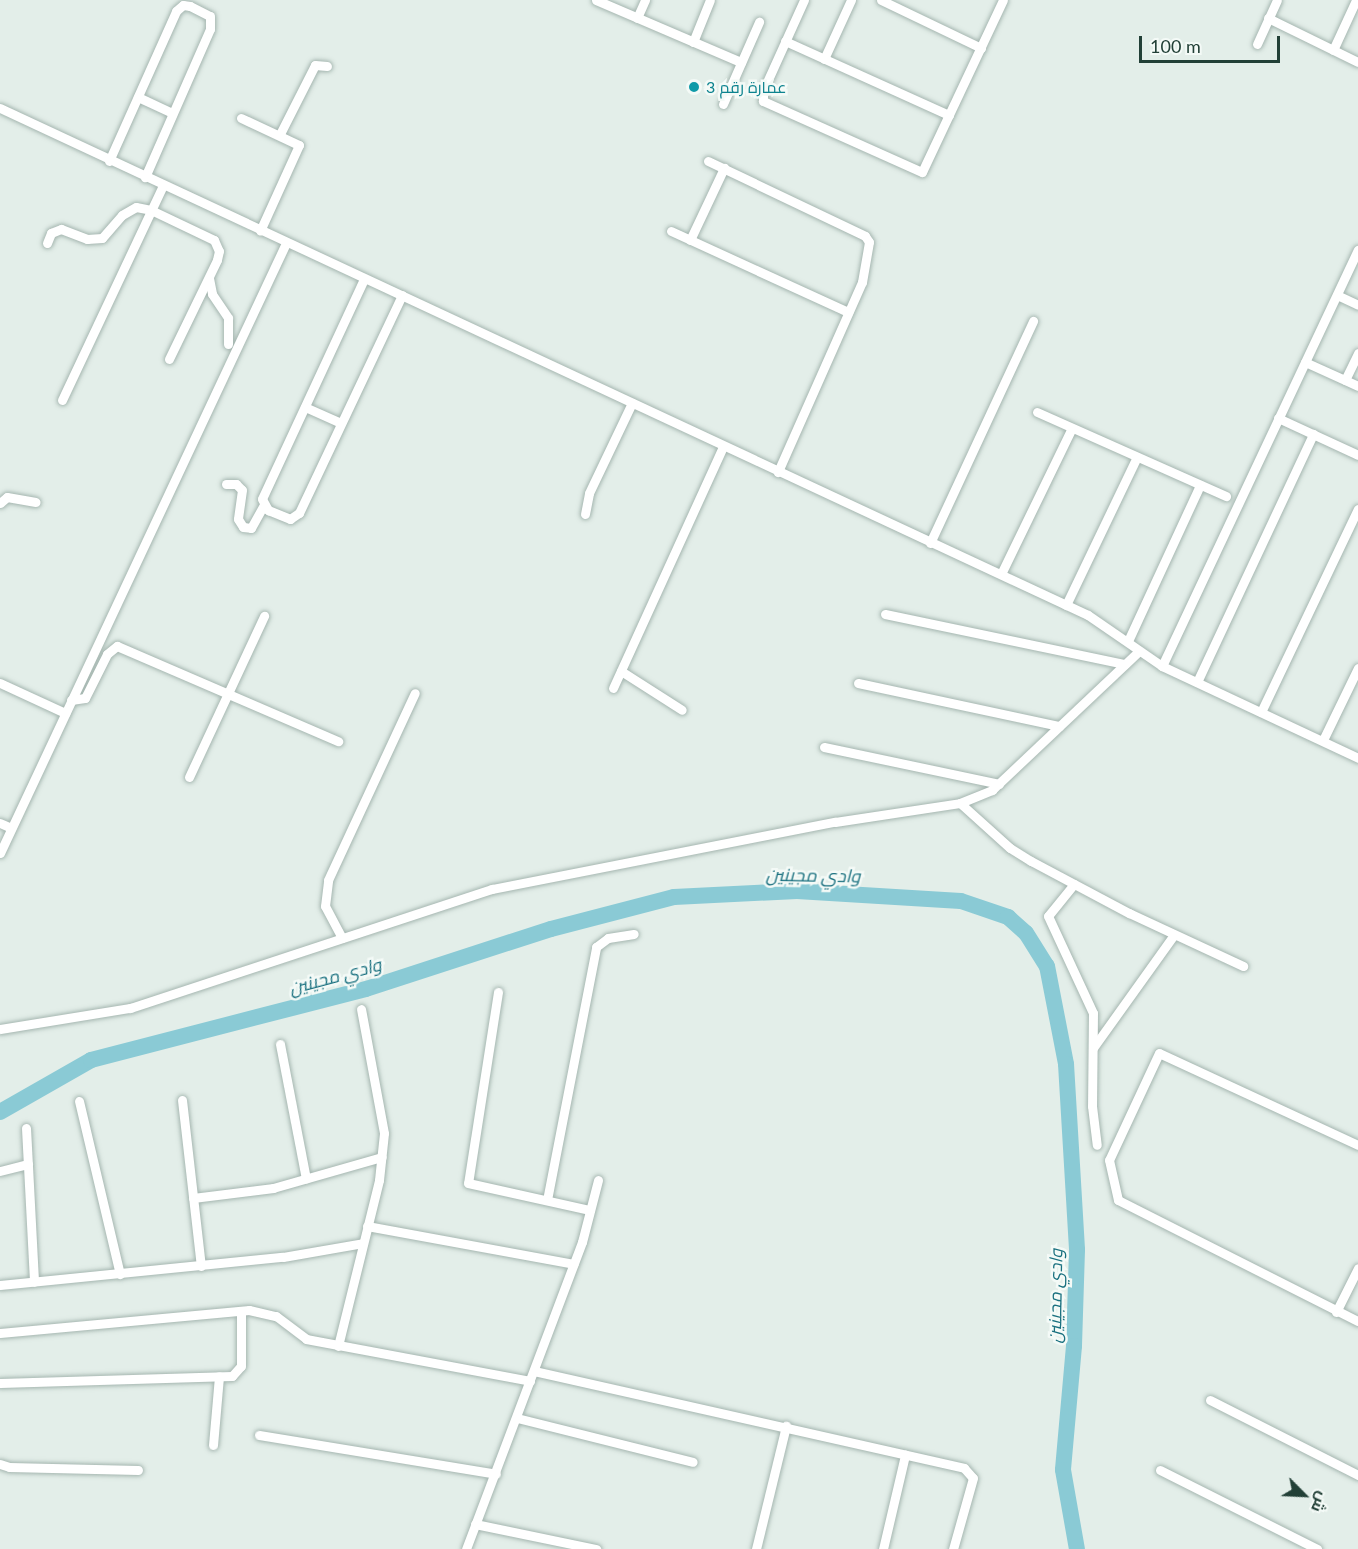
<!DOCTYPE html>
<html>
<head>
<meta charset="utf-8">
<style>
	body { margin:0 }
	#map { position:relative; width:1358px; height:1549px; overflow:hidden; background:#e3eee9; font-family:Lato,Cairo,sans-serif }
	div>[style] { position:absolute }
	.river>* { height:16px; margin:-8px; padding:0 8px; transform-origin:8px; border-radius:8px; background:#8acad5 }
	.roads { filter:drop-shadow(0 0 2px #a5b6b0) drop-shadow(0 0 2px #a5b6b0) }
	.street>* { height:9px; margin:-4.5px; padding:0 4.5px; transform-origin:4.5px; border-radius:4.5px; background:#fff }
	.dots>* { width:16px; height:16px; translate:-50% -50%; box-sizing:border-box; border:3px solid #f4faf7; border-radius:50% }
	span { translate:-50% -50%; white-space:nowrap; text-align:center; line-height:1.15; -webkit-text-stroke:5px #f4faf7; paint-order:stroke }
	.culture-label { font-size:16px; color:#0d838f }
	.left { translate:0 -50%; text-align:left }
	.water-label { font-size:18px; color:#19707f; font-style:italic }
	.north { position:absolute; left:1274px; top:1465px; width:60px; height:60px; -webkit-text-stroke:4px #f4faf7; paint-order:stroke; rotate:114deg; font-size:16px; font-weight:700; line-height:24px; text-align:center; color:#224037 }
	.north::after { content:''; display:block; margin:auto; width:21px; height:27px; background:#224037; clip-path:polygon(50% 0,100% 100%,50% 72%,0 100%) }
	.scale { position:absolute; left:1139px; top:36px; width:141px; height:27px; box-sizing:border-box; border:3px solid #224037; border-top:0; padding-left:8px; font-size:18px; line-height:21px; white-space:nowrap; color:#224037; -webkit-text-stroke:4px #f4faf7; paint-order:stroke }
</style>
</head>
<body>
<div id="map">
	<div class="river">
		<div style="left:0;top:1112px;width:105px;rotate:-29.7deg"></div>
		<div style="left:91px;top:1060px;width:284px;rotate:-14.5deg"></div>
		<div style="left:366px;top:989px;width:194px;rotate:-18deg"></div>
		<div style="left:551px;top:929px;width:127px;rotate:-14.6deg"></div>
		<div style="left:674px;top:897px;width:123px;rotate:-2.8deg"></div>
		<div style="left:797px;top:891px;width:164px;rotate:3.5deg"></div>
		<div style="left:961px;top:901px;width:50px;rotate:18.8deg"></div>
		<div style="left:1008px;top:917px;width:24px;rotate:42deg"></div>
		<div style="left:1026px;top:933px;width:39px;rotate:58deg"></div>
		<div style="left:1047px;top:966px;width:100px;rotate:79deg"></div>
		<div style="left:1066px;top:1064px;width:186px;rotate:86.6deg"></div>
		<div style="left:1077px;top:1250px;width:96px;rotate:91.8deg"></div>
		<div style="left:1074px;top:1346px;width:124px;rotate:95.1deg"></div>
		<div style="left:1063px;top:1470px;width:80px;rotate:80deg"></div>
	</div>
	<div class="roads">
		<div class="street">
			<div style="left:596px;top:0;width:158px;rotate:23.2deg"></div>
			<div style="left:804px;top:0;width:100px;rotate:114.3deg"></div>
			<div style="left:763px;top:91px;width:10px;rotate:90deg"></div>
			<div style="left:763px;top:101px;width:174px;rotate:24.1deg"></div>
			<div style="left:922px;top:172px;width:190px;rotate:-64.8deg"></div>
			<div style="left:881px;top:0;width:111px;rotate:25.6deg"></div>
			<div style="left:637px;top:18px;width:20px;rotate:-66deg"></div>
			<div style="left:1268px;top:18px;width:100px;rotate:26.1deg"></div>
			<div style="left:785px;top:41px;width:180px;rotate:24.3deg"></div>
			<div style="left:693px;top:42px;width:45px;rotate:-68deg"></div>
			<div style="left:1257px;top:44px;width:48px;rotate:-65.6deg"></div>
			<div style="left:1333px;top:50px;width:55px;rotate:-65.3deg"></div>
			<div style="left:824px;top:59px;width:65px;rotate:-65.4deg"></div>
			<div style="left:138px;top:97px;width:38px;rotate:25deg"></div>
			<div style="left:723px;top:104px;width:90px;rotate:-66.3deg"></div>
			<div style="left:0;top:108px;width:1200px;rotate:24.99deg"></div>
			<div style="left:1088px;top:615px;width:90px;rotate:34.6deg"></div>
			<div style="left:1162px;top:666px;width:217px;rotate:25.1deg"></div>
			<div style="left:241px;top:118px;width:64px;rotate:25deg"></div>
			<div style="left:299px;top:145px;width:94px;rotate:114.4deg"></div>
			<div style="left:280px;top:134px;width:77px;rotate:-63.1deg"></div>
			<div style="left:315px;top:65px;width:12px;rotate:5deg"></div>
			<div style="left:109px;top:161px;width:164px;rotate:-65.9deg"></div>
			<div style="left:176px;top:11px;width:9px;rotate:-41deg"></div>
			<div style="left:183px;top:5px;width:7px;rotate:8deg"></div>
			<div style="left:190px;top:6px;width:22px;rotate:27deg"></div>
			<div style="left:210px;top:16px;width:13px;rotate:90deg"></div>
			<div style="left:210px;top:29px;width:162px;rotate:113.7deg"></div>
			<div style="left:708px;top:161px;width:174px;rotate:25.5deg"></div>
			<div style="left:865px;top:236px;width:7px;rotate:56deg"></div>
			<div style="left:869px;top:242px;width:41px;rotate:99.9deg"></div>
			<div style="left:862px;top:282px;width:208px;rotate:113.9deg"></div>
			<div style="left:671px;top:231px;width:195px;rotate:24.6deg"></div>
			<div style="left:690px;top:240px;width:80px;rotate:-64.7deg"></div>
			<div style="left:47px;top:243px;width:11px;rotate:-68deg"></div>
			<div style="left:51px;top:233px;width:11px;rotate:-22deg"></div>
			<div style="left:61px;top:229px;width:28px;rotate:21deg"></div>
			<div style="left:87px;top:239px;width:15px;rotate:-4deg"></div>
			<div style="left:102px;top:238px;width:30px;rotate:-49deg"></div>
			<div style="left:122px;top:215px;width:16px;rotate:-30deg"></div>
			<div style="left:136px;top:207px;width:15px;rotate:11deg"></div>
			<div style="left:151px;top:210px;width:70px;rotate:25.5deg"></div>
			<div style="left:214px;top:240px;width:12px;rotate:66deg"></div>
			<div style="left:219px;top:251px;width:9px;rotate:103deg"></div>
			<div style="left:217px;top:260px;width:110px;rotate:115.9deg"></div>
			<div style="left:209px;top:278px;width:16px;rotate:79deg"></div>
			<div style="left:212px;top:294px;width:29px;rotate:56deg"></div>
			<div style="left:228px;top:318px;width:26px;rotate:90deg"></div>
			<div style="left:364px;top:279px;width:242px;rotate:114.9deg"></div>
			<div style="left:262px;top:499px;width:13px;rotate:61deg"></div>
			<div style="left:268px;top:510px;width:24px;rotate:22deg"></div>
			<div style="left:290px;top:519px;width:11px;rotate:-34deg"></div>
			<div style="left:299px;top:513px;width:241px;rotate:-64.7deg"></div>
			<div style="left:1337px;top:295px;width:23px;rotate:25deg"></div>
			<div style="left:1305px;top:362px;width:58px;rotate:24.4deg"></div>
			<div style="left:1345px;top:380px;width:30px;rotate:-64deg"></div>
			<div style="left:62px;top:400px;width:238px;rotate:-64.8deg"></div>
			<div style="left:305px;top:407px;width:39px;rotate:24deg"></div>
			<div style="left:1037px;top:412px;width:207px;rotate:24deg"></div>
			<div style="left:1278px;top:418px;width:88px;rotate:24.8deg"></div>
			<div style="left:226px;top:484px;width:10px"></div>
			<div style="left:236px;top:484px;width:8px;rotate:45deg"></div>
			<div style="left:242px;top:490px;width:29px;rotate:98deg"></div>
			<div style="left:238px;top:519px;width:9px;rotate:58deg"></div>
			<div style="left:243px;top:527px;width:8px;rotate:7deg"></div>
			<div style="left:251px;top:528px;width:25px;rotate:-61deg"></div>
			<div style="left:0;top:503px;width:9px;rotate:-41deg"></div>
			<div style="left:7px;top:497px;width:29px;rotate:10deg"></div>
			<div style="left:585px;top:514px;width:21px;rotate:-79deg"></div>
			<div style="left:589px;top:493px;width:100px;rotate:-64.5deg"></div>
			<div style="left:930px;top:543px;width:245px;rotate:-65.1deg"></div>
			<div style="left:1001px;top:574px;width:162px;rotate:-64.1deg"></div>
			<div style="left:1066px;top:605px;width:164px;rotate:-64.4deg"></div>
			<div style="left:885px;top:614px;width:245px;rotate:11.8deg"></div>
			<div style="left:1128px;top:641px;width:172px;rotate:-65.2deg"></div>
			<div style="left:1162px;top:666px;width:460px;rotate:-64.8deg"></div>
			<div style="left:621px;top:671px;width:72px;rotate:32.6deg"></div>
			<div style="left:1197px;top:682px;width:274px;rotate:-64.9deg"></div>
			<div style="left:0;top:683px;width:72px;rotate:24.8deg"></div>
			<div style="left:858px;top:683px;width:206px;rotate:12.1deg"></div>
			<div style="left:613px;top:688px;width:265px;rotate:-65.5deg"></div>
			<div style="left:71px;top:700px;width:14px;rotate:-8deg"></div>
			<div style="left:85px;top:698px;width:49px;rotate:-63.4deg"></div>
			<div style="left:107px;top:654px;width:13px;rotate:-39deg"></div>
			<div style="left:117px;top:646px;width:241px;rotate:23.3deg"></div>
			<div style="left:1261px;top:712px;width:225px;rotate:-64.5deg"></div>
			<div style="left:1323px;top:740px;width:80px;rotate:-64.1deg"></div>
			<div style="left:824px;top:747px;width:179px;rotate:11.9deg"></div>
			<div style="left:189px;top:777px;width:178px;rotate:-65deg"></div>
			<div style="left:960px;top:803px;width:67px;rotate:42deg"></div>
			<div style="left:1010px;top:848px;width:25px;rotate:32deg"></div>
			<div style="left:1031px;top:861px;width:111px;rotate:28deg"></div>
			<div style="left:1129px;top:913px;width:126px;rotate:24.9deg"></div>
			<div style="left:0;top:823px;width:12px;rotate:24deg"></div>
			<div style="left:0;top:853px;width:674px;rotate:-64.88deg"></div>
			<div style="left:1074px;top:884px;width:41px;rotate:129.1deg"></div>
			<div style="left:1048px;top:916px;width:107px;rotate:65.1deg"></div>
			<div style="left:1093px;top:1013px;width:93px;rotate:90.6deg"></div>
			<div style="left:1092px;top:1106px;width:39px;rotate:83deg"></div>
			<div style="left:342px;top:938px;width:36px;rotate:-118deg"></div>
			<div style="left:325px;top:906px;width:26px;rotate:-83deg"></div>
			<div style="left:328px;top:880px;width:206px;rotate:-65.1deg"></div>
			<div style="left:498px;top:992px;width:193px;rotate:98.9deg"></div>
			<div style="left:468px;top:1183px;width:125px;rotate:12.5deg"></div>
			<div style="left:0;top:1029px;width:132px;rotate:-9.2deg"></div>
			<div style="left:130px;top:1008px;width:381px;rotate:-18.2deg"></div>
			<div style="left:492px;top:889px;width:349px;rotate:-11.1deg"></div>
			<div style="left:835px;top:822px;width:126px;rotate:-8.6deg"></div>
			<div style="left:960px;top:803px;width:35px;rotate:-22deg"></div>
			<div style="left:992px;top:790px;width:202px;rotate:-43.4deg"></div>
			<div style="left:280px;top:1044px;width:137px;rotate:79.1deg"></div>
			<div style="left:1093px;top:1048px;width:139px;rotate:-54.4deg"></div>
			<div style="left:182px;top:1100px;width:167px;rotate:83.5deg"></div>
			<div style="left:79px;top:1101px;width:178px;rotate:76.7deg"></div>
			<div style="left:26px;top:1128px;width:154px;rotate:87deg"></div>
			<div style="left:1358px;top:1145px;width:219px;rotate:-155.2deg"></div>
			<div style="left:1159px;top:1053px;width:118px;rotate:115deg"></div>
			<div style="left:1109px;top:1160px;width:41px;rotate:77.3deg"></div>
			<div style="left:1118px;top:1200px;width:269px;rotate:26.8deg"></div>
			<div style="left:0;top:1171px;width:29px;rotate:-14deg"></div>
			<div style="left:193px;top:1198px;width:81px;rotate:-7.1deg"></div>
			<div style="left:273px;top:1188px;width:113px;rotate:-15.9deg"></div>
			<div style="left:547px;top:1200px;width:258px;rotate:-79deg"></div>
			<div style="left:596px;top:947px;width:15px;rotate:-37deg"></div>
			<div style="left:608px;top:938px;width:26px;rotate:-9deg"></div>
			<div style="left:367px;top:1226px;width:210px;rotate:10.4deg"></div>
			<div style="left:0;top:1285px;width:284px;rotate:-5.7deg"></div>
			<div style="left:283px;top:1257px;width:81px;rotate:-9.9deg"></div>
			<div style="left:1336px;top:1312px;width:49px;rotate:-63.4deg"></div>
			<div style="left:0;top:1333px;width:250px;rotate:-5.3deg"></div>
			<div style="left:249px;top:1310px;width:28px;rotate:13deg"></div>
			<div style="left:276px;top:1316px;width:38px;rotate:37deg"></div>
			<div style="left:306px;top:1339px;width:228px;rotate:10.6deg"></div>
			<div style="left:338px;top:1346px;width:171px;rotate:-76.1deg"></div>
			<div style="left:379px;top:1180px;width:47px;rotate:-83.9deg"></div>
			<div style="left:384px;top:1133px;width:126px;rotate:-100.5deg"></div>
			<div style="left:534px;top:1371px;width:441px;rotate:12.7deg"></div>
			<div style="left:964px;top:1468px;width:13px;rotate:48deg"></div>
			<div style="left:973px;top:1478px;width:74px;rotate:105.7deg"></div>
			<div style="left:0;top:1383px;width:232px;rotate:-1.7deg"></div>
			<div style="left:232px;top:1376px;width:13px;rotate:-48deg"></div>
			<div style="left:241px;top:1366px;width:55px;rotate:-90deg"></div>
			<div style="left:1210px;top:1400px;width:166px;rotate:26.9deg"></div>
			<div style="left:517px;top:1418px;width:181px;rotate:14deg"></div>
			<div style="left:259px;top:1435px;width:240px;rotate:9.3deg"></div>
			<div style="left:213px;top:1445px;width:69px;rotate:-85deg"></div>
			<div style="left:0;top:1464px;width:9px;rotate:18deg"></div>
			<div style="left:9px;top:1467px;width:129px;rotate:1.3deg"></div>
			<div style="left:1160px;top:1470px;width:176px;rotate:26.7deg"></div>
			<div style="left:475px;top:1524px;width:124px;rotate:11.7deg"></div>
			<div style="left:466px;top:1549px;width:328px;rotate:-69.3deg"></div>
			<div style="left:582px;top:1242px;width:64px;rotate:-75.5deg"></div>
			<div style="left:756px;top:1549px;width:127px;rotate:-76.3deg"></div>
			<div style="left:883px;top:1549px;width:97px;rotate:-76.8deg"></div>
		</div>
	</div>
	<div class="dots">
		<div style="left:694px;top:87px;background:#0f9aa8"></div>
	</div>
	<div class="culture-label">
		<span class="left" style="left:706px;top:87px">عمارة رقم 3</span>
	</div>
	<div class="water-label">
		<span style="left:813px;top:875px;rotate:1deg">وادي مجينين</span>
		<span style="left:335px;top:976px;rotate:-15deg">وادي مجينين</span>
		<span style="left:1055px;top:1296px;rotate:-89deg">وادي مجينين</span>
	</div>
	<div class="north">ش</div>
	<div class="scale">100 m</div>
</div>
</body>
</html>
